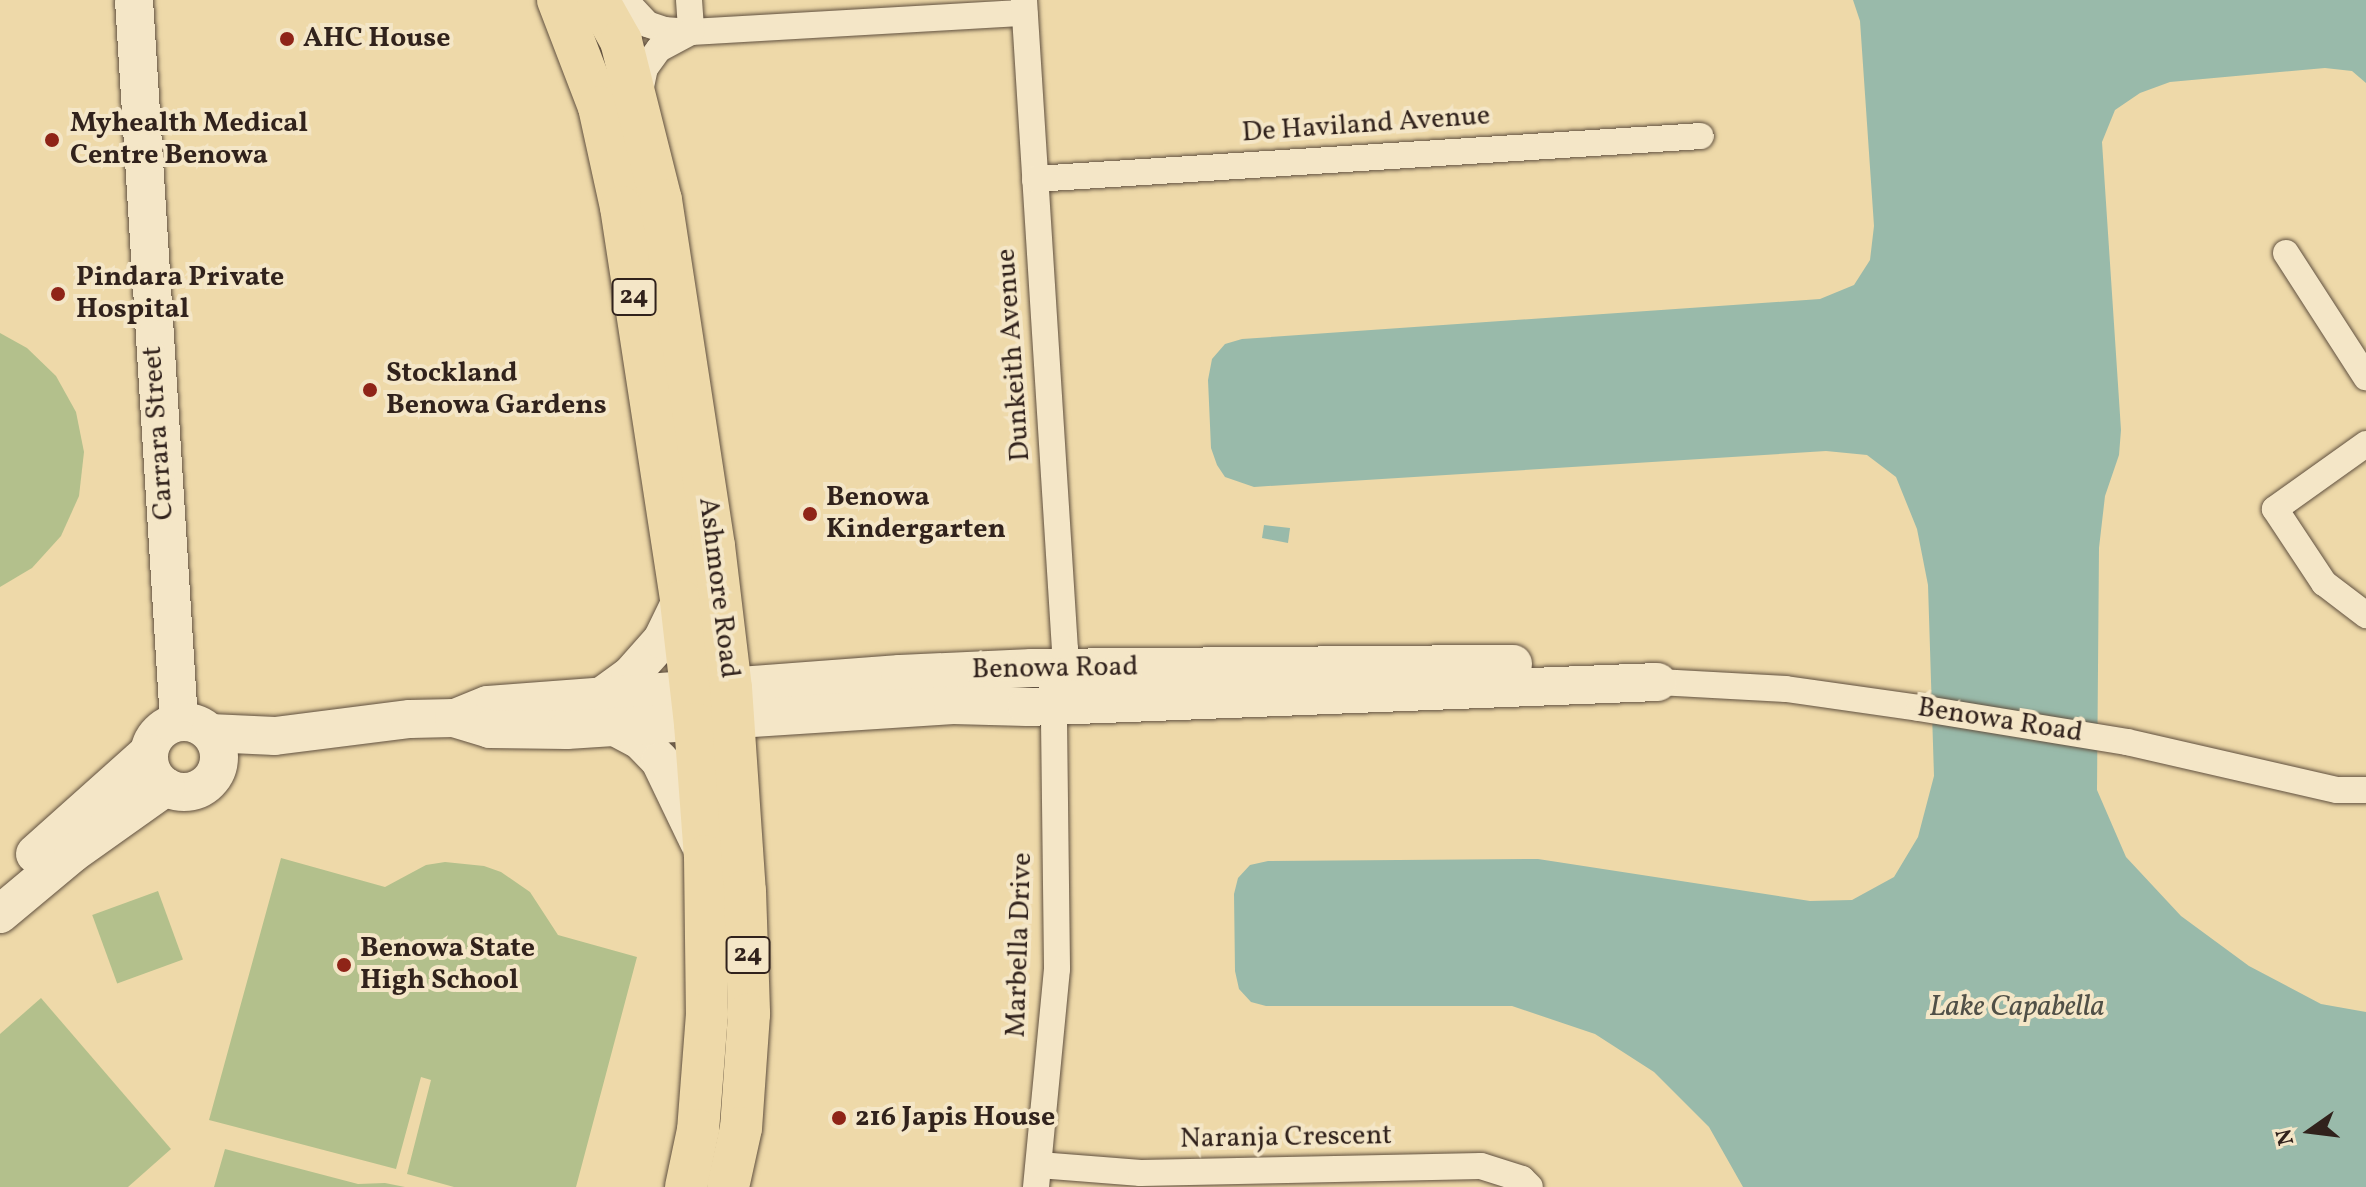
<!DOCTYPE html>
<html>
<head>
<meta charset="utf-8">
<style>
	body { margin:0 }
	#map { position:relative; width:2366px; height:1187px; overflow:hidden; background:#eed9a9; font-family:Vollkorn,serif }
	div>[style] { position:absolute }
	.green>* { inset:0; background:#b3c08c; transform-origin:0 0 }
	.water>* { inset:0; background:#99baaa }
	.roads { filter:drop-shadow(0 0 2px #60503f) drop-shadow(0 0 2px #60503f) }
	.street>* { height:26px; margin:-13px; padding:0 13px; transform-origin:13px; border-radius:13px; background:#f4e6c7 }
	.secondary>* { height:38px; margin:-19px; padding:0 19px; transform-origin:19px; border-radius:19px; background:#f4e6c7 }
	.secondary>.ring { margin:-19px; padding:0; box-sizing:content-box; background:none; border:38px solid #f4e6c7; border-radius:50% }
	.primary>* { height:42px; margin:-21px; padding:0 21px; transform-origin:21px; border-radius:21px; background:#eed9a9 }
	.dots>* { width:22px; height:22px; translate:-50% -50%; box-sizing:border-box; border:4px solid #f4e6c7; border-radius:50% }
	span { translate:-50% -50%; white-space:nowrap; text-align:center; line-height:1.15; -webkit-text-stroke:8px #f4e6c7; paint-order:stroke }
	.shield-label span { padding:2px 6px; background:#f4e6c7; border:2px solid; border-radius:6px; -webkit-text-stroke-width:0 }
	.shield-label { font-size:26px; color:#31221c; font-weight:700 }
	.poi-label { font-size:28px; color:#31221c; font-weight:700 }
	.left { translate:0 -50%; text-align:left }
	.street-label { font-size:28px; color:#31221c }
	.water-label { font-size:30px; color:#505047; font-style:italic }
	.north { position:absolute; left:2270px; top:1091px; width:80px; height:80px; -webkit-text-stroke:6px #f4e6c7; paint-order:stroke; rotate:256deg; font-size:22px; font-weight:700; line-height:32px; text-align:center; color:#31221c }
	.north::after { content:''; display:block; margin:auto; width:28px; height:36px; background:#31221c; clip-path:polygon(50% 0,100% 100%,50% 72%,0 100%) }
</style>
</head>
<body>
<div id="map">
	<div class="green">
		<div style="clip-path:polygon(0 333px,27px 348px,56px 376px,76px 412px,84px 452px,79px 496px,61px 536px,32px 568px,0 587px)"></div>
		<div style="clip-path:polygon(281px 858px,385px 887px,426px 865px,445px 862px,484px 866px,501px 872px,530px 892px,558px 935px,637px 957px,576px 1187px,454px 1187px,407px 1174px,431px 1080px,421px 1077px,396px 1169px,209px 1120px)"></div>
		<div style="left:158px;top:891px;width:73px;height:70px;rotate:70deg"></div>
		<div style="clip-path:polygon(41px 998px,171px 1149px,128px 1187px,0 1187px,0 1034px)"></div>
		<div style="clip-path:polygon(225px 1149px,358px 1184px,385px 1183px,405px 1187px,214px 1187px)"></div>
	</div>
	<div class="water">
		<div style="clip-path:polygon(1853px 0,2366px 0,2366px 83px,2352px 71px,2325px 68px,2170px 82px,2140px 93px,2115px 110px,2102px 142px,2121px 430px,2119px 455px,2105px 496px,2099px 548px,2097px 790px,2126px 857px,2181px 916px,2249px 966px,2321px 1004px,2366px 1012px,2366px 1187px,1743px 1187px,1709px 1127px,1654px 1072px,1595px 1034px,1512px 1006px,1266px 1006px,1251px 1002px,1239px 989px,1235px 971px,1234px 894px,1238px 878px,1250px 865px,1268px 861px,1538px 859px,1810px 901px,1852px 900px,1894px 877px,1918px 837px,1934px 776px,1928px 585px,1917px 529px,1896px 477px,1867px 455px,1826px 451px,1254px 487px,1225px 477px,1217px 465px,1211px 448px,1208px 380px,1212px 359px,1225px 344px,1242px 339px,1820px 299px,1854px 285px,1870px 260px,1874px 226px,1860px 21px)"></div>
		<div style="clip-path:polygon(1264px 525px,1290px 528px,1288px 543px,1262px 538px)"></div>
	</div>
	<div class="roads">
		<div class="street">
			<div style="left:625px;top:0;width:33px;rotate:47deg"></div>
			<div style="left:647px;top:24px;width:18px;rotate:19deg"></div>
			<div style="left:664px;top:30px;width:27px;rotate:4deg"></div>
			<div style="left:691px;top:32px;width:334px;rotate:-3.3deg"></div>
			<div style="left:689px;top:0;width:32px;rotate:86deg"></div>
			<div style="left:1024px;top:0;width:650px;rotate:86.39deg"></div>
			<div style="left:1065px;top:649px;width:72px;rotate:98.8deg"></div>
			<div style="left:1054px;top:720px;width:249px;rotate:89.3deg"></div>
			<div style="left:1057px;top:969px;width:219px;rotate:95.5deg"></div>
			<div style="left:639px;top:96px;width:29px;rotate:-78deg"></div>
			<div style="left:645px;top:68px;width:24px;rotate:-54deg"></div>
			<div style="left:659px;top:49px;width:36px;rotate:-28deg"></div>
			<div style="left:1035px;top:179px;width:667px;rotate:-3.69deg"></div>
			<div style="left:2286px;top:253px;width:148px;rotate:57.2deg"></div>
			<div style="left:2366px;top:444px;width:112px;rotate:144.5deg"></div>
			<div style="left:2275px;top:509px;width:89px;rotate:56.5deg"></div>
			<div style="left:2324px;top:583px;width:53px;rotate:37.3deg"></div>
			<div style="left:1658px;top:682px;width:128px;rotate:3.1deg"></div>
			<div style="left:1786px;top:689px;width:134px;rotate:8.1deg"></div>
			<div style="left:1919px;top:708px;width:211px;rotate:9.3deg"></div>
			<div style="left:2127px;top:742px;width:215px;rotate:12.9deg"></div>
			<div style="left:2337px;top:790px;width:29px"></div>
			<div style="left:1039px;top:1165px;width:102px;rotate:4.5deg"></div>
			<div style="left:1141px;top:1173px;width:340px;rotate:-1.2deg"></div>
			<div style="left:1481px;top:1166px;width:43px;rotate:17.6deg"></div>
			<div style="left:1522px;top:1179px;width:11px;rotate:45deg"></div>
		</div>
		<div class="secondary">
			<div style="left:134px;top:0;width:722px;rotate:86.43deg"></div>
			<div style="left:602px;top:696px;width:34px;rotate:-36deg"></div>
			<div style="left:630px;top:676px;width:48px;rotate:-48.4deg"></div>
			<div style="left:662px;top:640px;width:43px;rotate:-64deg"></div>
			<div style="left:455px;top:718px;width:35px;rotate:-22deg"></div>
			<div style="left:488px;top:705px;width:413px;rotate:-4.3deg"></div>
			<div style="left:900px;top:674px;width:132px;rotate:-2.6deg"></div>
			<div style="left:1032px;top:668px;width:481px;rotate:-0.5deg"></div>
			<div class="ring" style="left:149px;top:722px;width:32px;height:32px"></div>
			<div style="left:617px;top:728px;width:26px;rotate:28deg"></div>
			<div style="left:640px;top:740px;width:29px;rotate:46deg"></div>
			<div style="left:660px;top:761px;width:90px;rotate:64.3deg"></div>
			<div style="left:210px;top:733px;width:65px;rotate:2.6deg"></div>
			<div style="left:275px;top:736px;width:136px;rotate:-7.2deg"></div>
			<div style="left:410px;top:719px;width:44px;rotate:-1.3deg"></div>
			<div style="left:454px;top:718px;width:38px;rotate:17deg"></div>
			<div style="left:490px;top:729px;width:77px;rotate:0.7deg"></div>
			<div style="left:567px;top:730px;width:387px;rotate:-3.7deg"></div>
			<div style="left:953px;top:705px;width:74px;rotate:1.5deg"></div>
			<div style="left:1027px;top:707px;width:631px;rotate:-2.27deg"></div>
			<div style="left:35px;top:854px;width:152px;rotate:-41.8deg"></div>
			<div style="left:0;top:914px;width:95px;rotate:-39.9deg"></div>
			<div style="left:73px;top:853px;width:114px;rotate:-35.4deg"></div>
		</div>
		<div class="primary">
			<div style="left:558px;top:0;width:115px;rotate:69deg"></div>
			<div style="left:599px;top:107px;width:102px;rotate:77.6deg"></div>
			<div style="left:621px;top:207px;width:399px;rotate:81.3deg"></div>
			<div style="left:681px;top:601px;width:124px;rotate:83.5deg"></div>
			<div style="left:695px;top:724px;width:132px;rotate:85.7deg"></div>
			<div style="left:705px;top:856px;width:158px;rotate:89.3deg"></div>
			<div style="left:707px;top:1014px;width:116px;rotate:94.4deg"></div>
			<div style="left:698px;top:1130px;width:58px;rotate:101.9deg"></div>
			<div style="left:598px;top:0;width:47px;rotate:60.7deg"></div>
			<div style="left:621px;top:41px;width:164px;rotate:75.9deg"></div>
			<div style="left:661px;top:200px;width:350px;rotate:81.3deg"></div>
			<div style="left:714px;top:546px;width:143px;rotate:83.2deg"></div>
			<div style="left:731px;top:688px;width:203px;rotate:86.1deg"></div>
			<div style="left:745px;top:891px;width:123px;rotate:88.1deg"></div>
			<div style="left:749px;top:1014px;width:114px;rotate:94deg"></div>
			<div style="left:741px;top:1128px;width:60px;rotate:102.4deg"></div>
		</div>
	</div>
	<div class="dots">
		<div style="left:287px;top:39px;background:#8f2418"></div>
		<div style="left:52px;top:140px;background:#8f2418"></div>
		<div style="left:58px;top:294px;background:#8f2418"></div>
		<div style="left:370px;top:390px;background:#8f2418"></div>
		<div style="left:810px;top:514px;background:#8f2418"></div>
		<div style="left:344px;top:965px;background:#8f2418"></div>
		<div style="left:839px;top:1118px;background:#8f2418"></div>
	</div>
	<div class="shield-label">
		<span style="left:634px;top:297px">24</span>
		<span style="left:748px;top:955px">24</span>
	</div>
	<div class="poi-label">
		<span class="left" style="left:303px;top:39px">AHC House</span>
		<span class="left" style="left:70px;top:140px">Myhealth Medical<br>Centre Benowa</span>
		<span class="left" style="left:76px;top:294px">Pindara Private<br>Hospital</span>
		<span class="left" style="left:386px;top:390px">Stockland<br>Benowa Gardens</span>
		<span class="left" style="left:826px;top:514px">Benowa<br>Kindergarten</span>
		<span class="left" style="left:360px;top:965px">Benowa State<br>High School</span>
		<span class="left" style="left:855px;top:1118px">216 Japis House</span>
	</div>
	<div class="street-label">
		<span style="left:1366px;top:125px;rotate:-4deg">De Haviland Avenue</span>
		<span style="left:1014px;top:355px;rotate:-94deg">Dunkeith Avenue</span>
		<span style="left:159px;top:433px;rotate:-94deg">Carrara Street</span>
		<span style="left:718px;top:588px;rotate:83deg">Ashmore Road</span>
		<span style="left:1055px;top:669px;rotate:-1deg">Benowa Road</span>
		<span style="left:2000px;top:721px;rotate:9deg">Benowa Road</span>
		<span style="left:1020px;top:945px;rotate:-88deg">Marbella Drive</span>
		<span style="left:1286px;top:1138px;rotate:-1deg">Naranja Crescent</span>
	</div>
	<div class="water-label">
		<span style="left:2017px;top:1007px">Lake Capabella</span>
	</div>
	<div class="north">N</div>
</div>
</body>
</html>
